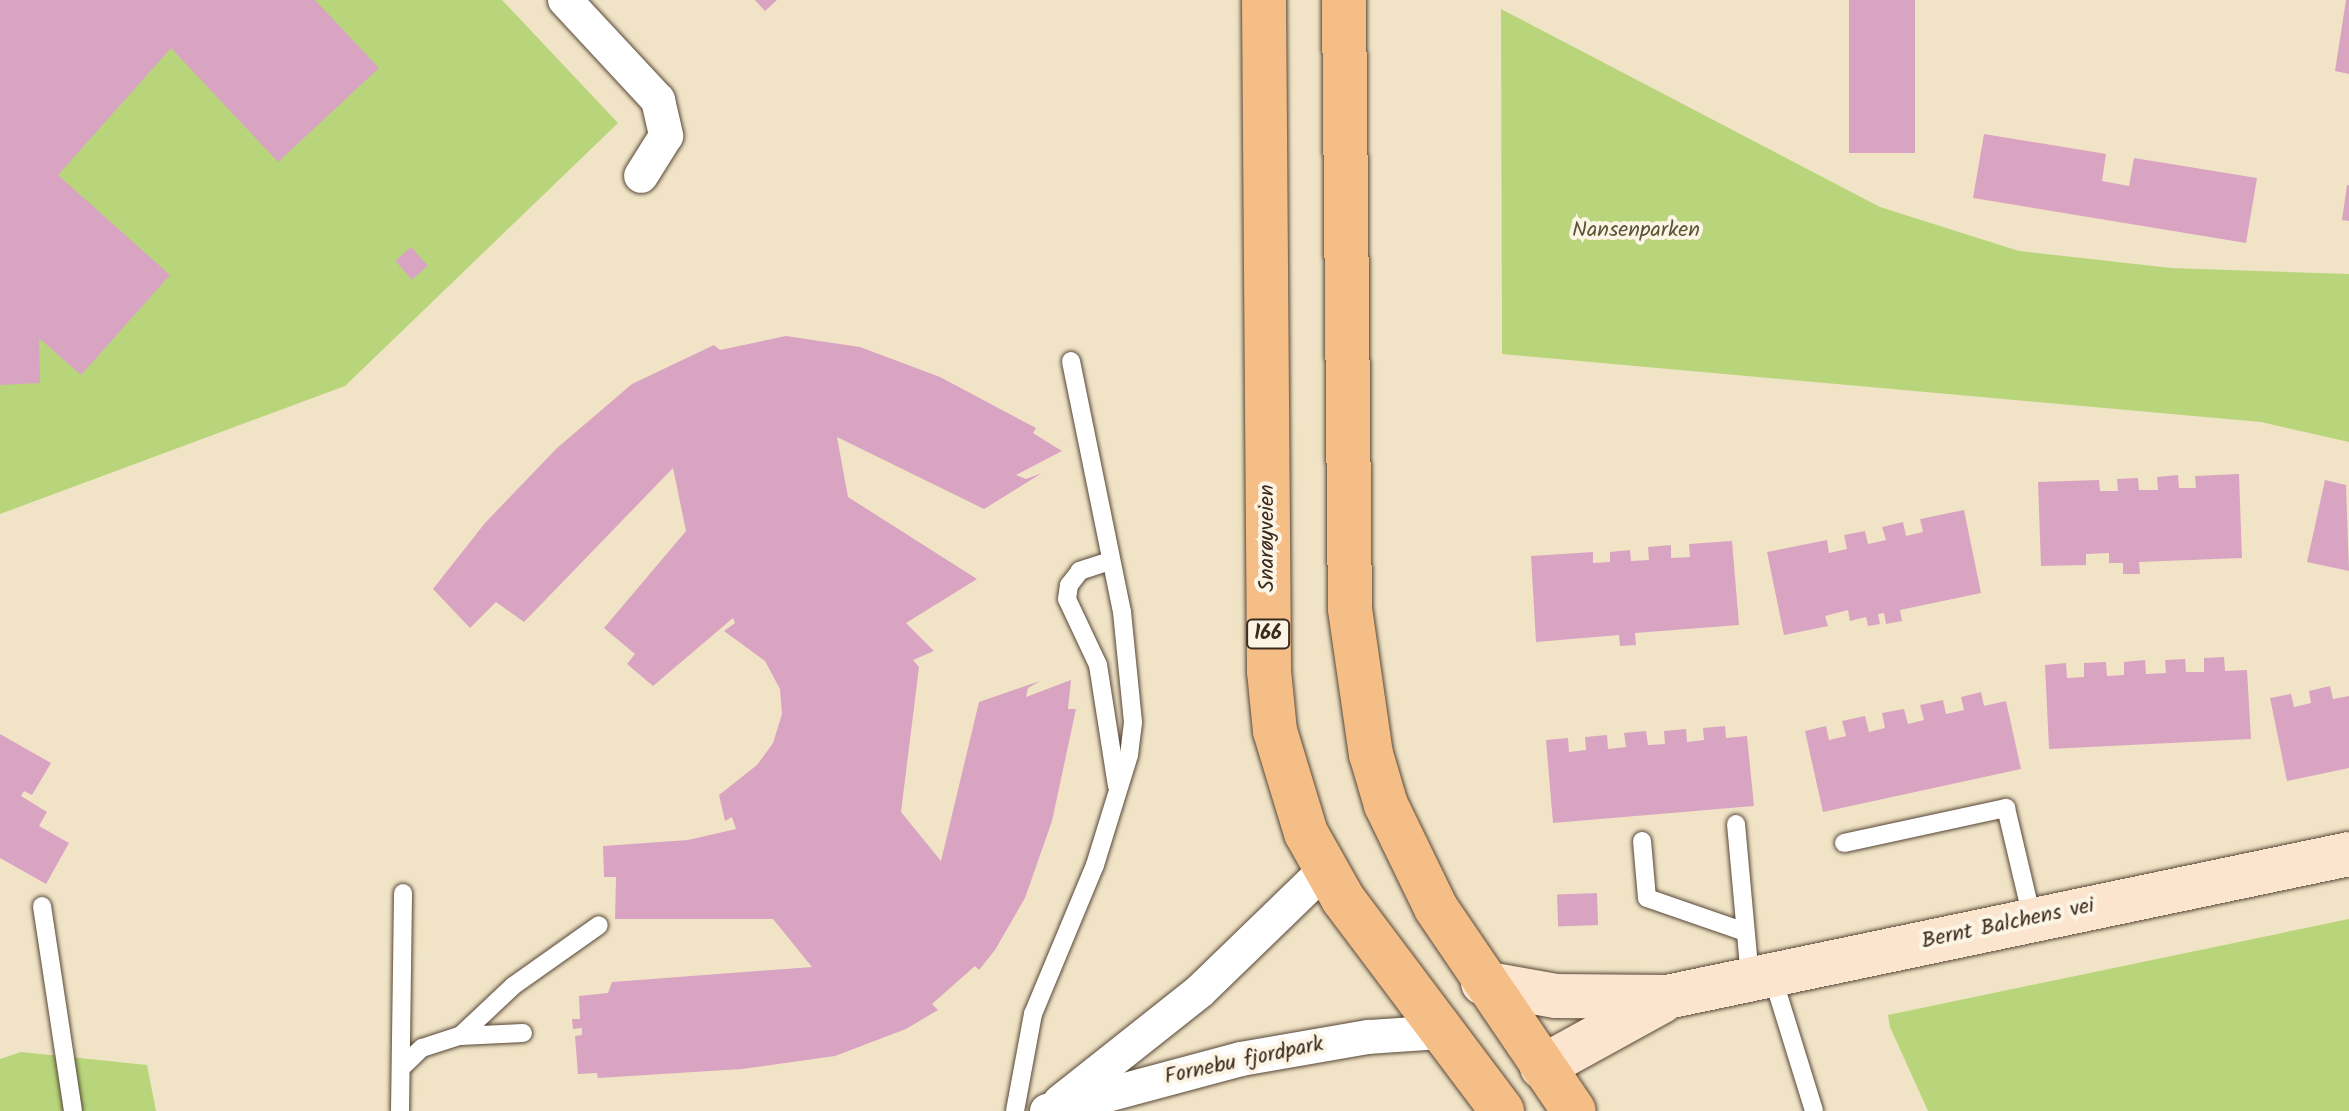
<!DOCTYPE html>
<html>
<head>
<meta charset="utf-8">
<style>
	body { margin:0 }
	#map { position:relative; width:2349px; height:1111px; overflow:hidden; background:#f1e4c6; font-family:Kalam,sans-serif }
	div>[style] { position:absolute }
	.green>* { inset:0; background:#b8d57b }
	.building>* { inset:0; background:#d9a4c1; transform-origin:0 0 }
	.roads { filter:drop-shadow(0 0 2px #564637) drop-shadow(0 0 2px #564637) }
	.lane>* { height:18px; margin:-9px; padding:0 9px; transform-origin:9px; border-radius:9px; background:#fff }
	.street>* { height:34px; margin:-17px; padding:0 17px; transform-origin:17px; border-radius:17px; background:#fff }
	.secondary>* { height:44px; margin:-22px; padding:0 22px; transform-origin:22px; border-radius:22px; background:#fbe5cf }
	.primary>* { height:44px; margin:-22px; padding:0 22px; transform-origin:22px; border-radius:22px; background:#f6be87 }
	span { translate:-50% -50%; white-space:nowrap; text-align:center; line-height:1.15; -webkit-text-stroke:8px #fcf5e5; paint-order:stroke }
	.shield-label span { padding:2px 6px; background:#fcf5e5; border:2px solid; border-radius:6px; -webkit-text-stroke-width:0 }
	.shield-label { font-size:20px; color:#3b2a1e; font-weight:700 }
	.park-label { font-size:22px; color:#5a5535 }
	.street-label { font-size:22px; color:#3b2a1e }
</style>
</head>
<body>
<div id="map">
	<div class="green">
		<div style="clip-path:polygon(0 0,502px 0,618px 123px,345px 386px,0 514px)"></div>
		<div style="clip-path:polygon(1501px 9px,1880px 207px,2019px 251px,2171px 268px,2349px 274px,2349px 442px,2261px 422px,1502px 354px)"></div>
		<div style="clip-path:polygon(2349px 919px,2349px 1111px,1928px 1111px,1890px 1027px,1888px 1015px)"></div>
		<div style="clip-path:polygon(21px 1052px,147px 1065px,156px 1111px,0 1111px,0 1059px)"></div>
	</div>
	<div class="building">
		<div style="clip-path:polygon(0 0,315px 0,379px 68px,278px 162px,171px 48px,58px 175px,170px 275px,81px 375px,39px 338px,40px 383px,0 385px)"></div>
		<div style="clip-path:polygon(755px 0,777px 0,765px 11px)"></div>
		<div style="left:1849px;top:0;width:66px;height:153px"></div>
		<div style="clip-path:polygon(2346px 0,2349px 0,2349px 74px,2335px 71px)"></div>
		<div style="clip-path:polygon(1984px 134px,2106px 154px,2102px 181px,2129px 186px,2134px 158px,2257px 178px,2246px 243px,1973px 198px)"></div>
		<div style="clip-path:polygon(2347px 185px,2349px 185px,2349px 221px,2342px 220px)"></div>
		<div style="left:411px;top:247px;width:25px;height:21px;rotate:48deg"></div>
		<div style="clip-path:polygon(786px 336px,860px 347px,940px 377px,1036px 428px,1033px 433px,1062px 451px,1016px 475px,1026px 479px,1042px 473px,984px 509px,837px 437px,848px 497px,977px 579px,906px 623px,934px 651px,913px 660px,919px 667px,901px 812px,941px 861px,979px 702px,1040px 681px,1028px 688px,1026px 697px,1071px 680px,1068px 709px,1076px 709px,1052px 821px,1025px 898px,995px 950px,979px 970px,975px 966px,932px 1004px,938px 1010px,906px 1029px,835px 1056px,742px 1069px,598px 1078px,597px 1073px,578px 1074px,575px 1036px,582px 1035px,582px 1028px,573px 1029px,572px 1019px,580px 1019px,579px 996px,608px 993px,612px 982px,812px 967px,773px 919px,615px 919px,616px 877px,604px 877px,603px 846px,688px 840px,736px 829px,732px 817px,725px 821px,719px 795px,757px 765px,773px 743px,782px 714px,780px 689px,765px 661px,724px 631px,735px 623px,733px 618px,653px 686px,627px 664px,635px 654px,604px 628px,686px 531px,673px 468px,524px 622px,496px 602px,470px 628px,433px 589px,485px 523px,557px 448px,632px 384px,714px 345px,720px 350px)"></div>
		<div style="clip-path:polygon(2239px 474px,2242px 558px,2139px 562px,2140px 574px,2123px 574px,2123px 563px,2109px 563px,2109px 553px,2086px 554px,2086px 565px,2041px 566px,2038px 482px,2099px 480px,2100px 491px,2118px 491px,2117px 479px,2138px 478px,2139px 490px,2158px 490px,2157px 477px,2178px 475px,2179px 488px,2196px 488px,2195px 476px)"></div>
		<div style="clip-path:polygon(2325px 480px,2346px 485px,2349px 571px,2307px 562px)"></div>
		<div style="clip-path:polygon(1964px 510px,1981px 593px,1900px 610px,1902px 621px,1886px 624px,1884px 613px,1878px 614px,1880px 624px,1868px 626px,1866px 617px,1850px 621px,1848px 610px,1825px 616px,1828px 626px,1784px 635px,1767px 552px,1827px 540px,1829px 553px,1847px 549px,1844px 535px,1865px 531px,1868px 544px,1886px 540px,1882px 527px,1903px 522px,1906px 536px,1923px 532px,1920px 519px)"></div>
		<div style="clip-path:polygon(1732px 541px,1739px 625px,1635px 633px,1636px 645px,1620px 646px,1619px 635px,1536px 642px,1531px 556px,1593px 552px,1593px 563px,1610px 562px,1610px 552px,1630px 550px,1631px 561px,1649px 560px,1648px 547px,1671px 545px,1671px 558px,1690px 557px,1689px 544px)"></div>
		<div style="clip-path:polygon(2224px 657px,2225px 671px,2247px 670px,2251px 739px,2049px 749px,2045px 665px,2066px 663px,2067px 678px,2084px 677px,2084px 663px,2106px 662px,2107px 676px,2124px 675px,2124px 662px,2145px 660px,2146px 674px,2166px 673px,2165px 660px,2185px 659px,2186px 672px,2204px 672px,2204px 658px)"></div>
		<div style="clip-path:polygon(2330px 686px,2333px 699px,2349px 696px,2349px 768px,2287px 781px,2270px 698px,2291px 694px,2294px 707px,2311px 703px,2309px 691px)"></div>
		<div style="clip-path:polygon(1981px 692px,1984px 706px,2006px 701px,2021px 769px,1823px 812px,1805px 731px,1826px 726px,1829px 740px,1846px 736px,1842px 721px,1865px 716px,1869px 732px,1885px 728px,1882px 713px,1904px 709px,1908px 724px,1924px 720px,1920px 705px,1943px 700px,1946px 714px,1964px 710px,1961px 697px)"></div>
		<div style="clip-path:polygon(1725px 726px,1726px 738px,1747px 736px,1754px 806px,1553px 823px,1546px 740px,1568px 738px,1569px 752px,1586px 750px,1585px 737px,1607px 735px,1608px 749px,1626px 747px,1624px 733px,1646px 731px,1648px 745px,1665px 744px,1664px 731px,1686px 729px,1687px 742px,1704px 740px,1703px 728px)"></div>
		<div style="clip-path:polygon(0 734px,51px 763px,32px 795px,24px 791px,21px 796px,47px 812px,39px 826px,69px 843px,46px 884px,0 858px)"></div>
		<div style="left:1597px;top:893px;width:32px;height:40px;rotate:88deg"></div>
	</div>
	<div class="roads">
		<div class="lane">
			<div style="left:1110px;top:561px;width:32px;rotate:162deg"></div>
			<div style="left:1080px;top:571px;width:18px;rotate:128deg"></div>
			<div style="left:1069px;top:585px;width:14px;rotate:98deg"></div>
			<div style="left:1067px;top:599px;width:73px;rotate:64.8deg"></div>
			<div style="left:1098px;top:665px;width:122px;rotate:81.1deg"></div>
			<div style="left:1736px;top:824px;width:156px;rotate:84.8deg"></div>
			<div style="left:1642px;top:841px;width:57px;rotate:85deg"></div>
			<div style="left:1647px;top:898px;width:104px;rotate:19.1deg"></div>
			<div style="left:1844px;top:843px;width:166px;rotate:-12.2deg"></div>
			<div style="left:2006px;top:808px;width:113px;rotate:76.7deg"></div>
			<div style="left:42px;top:906px;width:207px;rotate:81.4deg"></div>
			<div style="left:1772px;top:975px;width:142px;rotate:72.8deg"></div>
			<div style="left:460px;top:1036px;width:73px;rotate:-43.3deg"></div>
			<div style="left:513px;top:986px;width:105px;rotate:-35.3deg"></div>
			<div style="left:401px;top:1068px;width:29px;rotate:-44deg"></div>
			<div style="left:422px;top:1048px;width:40px;rotate:-18deg"></div>
			<div style="left:460px;top:1036px;width:63px;rotate:-2.7deg"></div>
			<div style="left:400px;top:1111px;width:218px;rotate:-89.2deg"></div>
			<div style="left:1015px;top:1111px;width:99px;rotate:-79.5deg"></div>
			<div style="left:1033px;top:1014px;width:161px;rotate:-67.4deg"></div>
			<div style="left:1095px;top:865px;width:115px;rotate:-72.8deg"></div>
			<div style="left:1129px;top:755px;width:33px;rotate:-83deg"></div>
			<div style="left:1133px;top:722px;width:111px;rotate:-95.7deg"></div>
			<div style="left:1122px;top:612px;width:256px;rotate:-101.5deg"></div>
		</div>
		<div class="street">
			<div style="left:565px;top:0;width:137px;rotate:47.1deg"></div>
			<div style="left:658px;top:100px;width:37px;rotate:77deg"></div>
			<div style="left:666px;top:136px;width:47px;rotate:122deg"></div>
			<div style="left:1060px;top:1102px;width:179px;rotate:-38.4deg"></div>
			<div style="left:1200px;top:991px;width:175px;rotate:-44.1deg"></div>
			<div style="left:1047px;top:1111px;width:201px;rotate:-15deg"></div>
			<div style="left:1241px;top:1059px;width:130px;rotate:-9.8deg"></div>
			<div style="left:1369px;top:1037px;width:73px;rotate:-3.9deg"></div>
		</div>
		<div class="secondary">
			<div style="left:1483px;top:983px;width:74px;rotate:10.1deg"></div>
			<div style="left:1556px;top:996px;width:111px;rotate:0.5deg"></div>
			<div style="left:1667px;top:997px;width:697px;rotate:-11.84deg"></div>
			<div style="left:1542px;top:1067px;width:137px;rotate:-28.8deg"></div>
		</div>
		<div class="primary">
			<div style="left:1264px;top:0;width:671px;rotate:89.57deg"></div>
			<div style="left:1269px;top:671px;width:60px;rotate:84.3deg"></div>
			<div style="left:1275px;top:731px;width:107px;rotate:73.1deg"></div>
			<div style="left:1306px;top:833px;width:76px;rotate:60.7deg"></div>
			<div style="left:1343px;top:899px;width:265px;rotate:53.1deg"></div>
			<div style="left:1344px;top:0;width:609px;rotate:89.44deg"></div>
			<div style="left:1350px;top:609px;width:147px;rotate:81.8deg"></div>
			<div style="left:1371px;top:754px;width:53px;rotate:73.6deg"></div>
			<div style="left:1386px;top:805px;width:114px;rotate:64.1deg"></div>
			<div style="left:1436px;top:908px;width:245px;rotate:55.8deg"></div>
		</div>
	</div>
	<div class="shield-label">
		<span style="left:1268px;top:634px">166</span>
	</div>
	<div class="park-label">
		<span style="left:1636px;top:231px">Nansenparken</span>
	</div>
	<div class="street-label">
		<span style="left:1268px;top:538px;rotate:-90deg">Snarøyveien</span>
		<span style="left:2008px;top:924px;rotate:-12deg">Bernt Balchens vei</span>
		<span style="left:1244px;top:1061px;rotate:-12deg">Fornebu fjordpark</span>
	</div>
</div>
</body>
</html>
